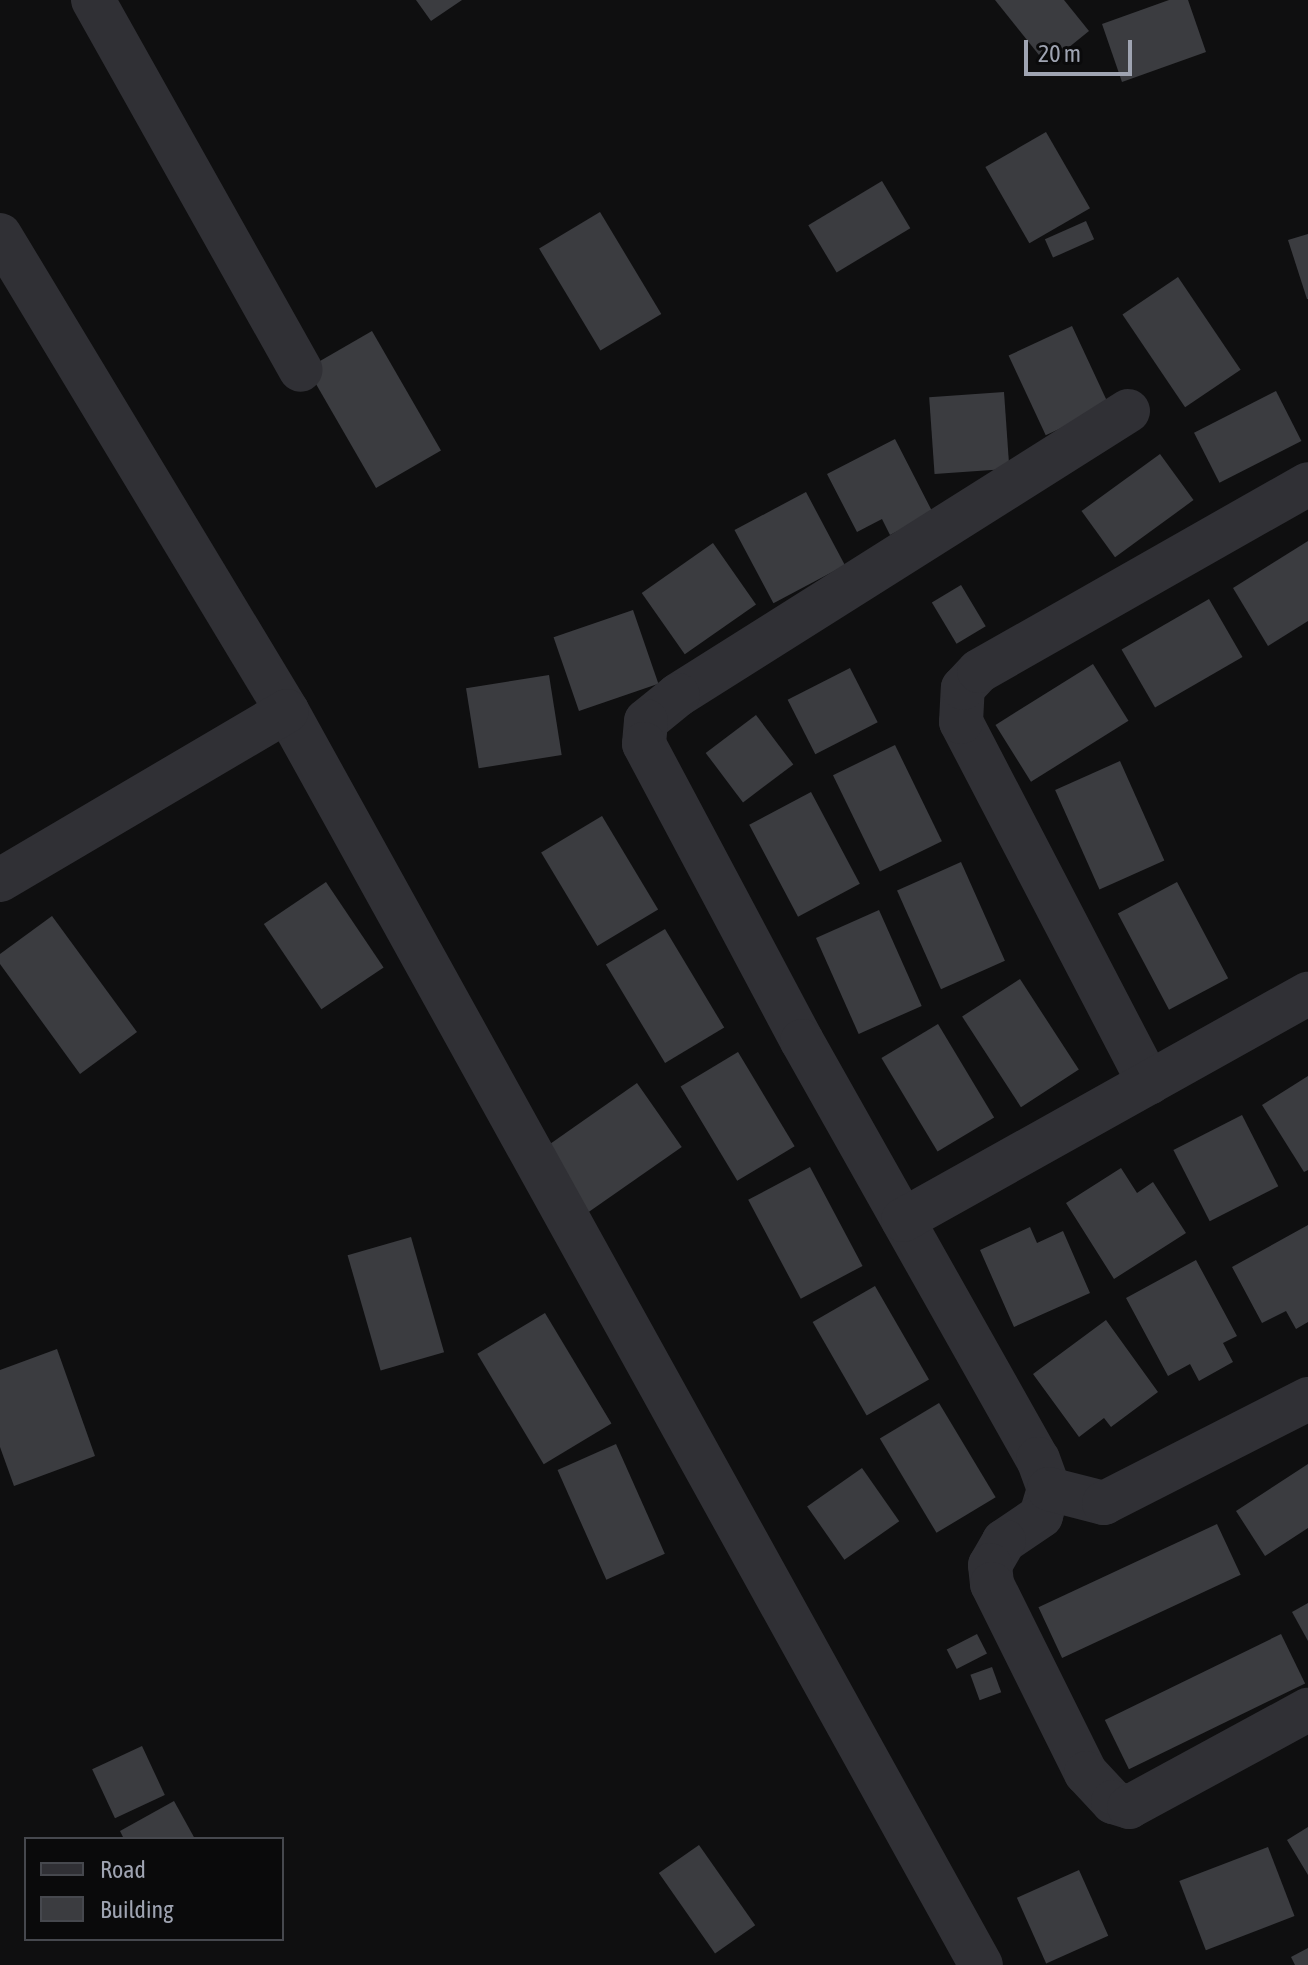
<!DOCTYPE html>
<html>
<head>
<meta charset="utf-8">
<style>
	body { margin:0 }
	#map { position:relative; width:1308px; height:1965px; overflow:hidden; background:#0f0f10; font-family:"Asap Condensed",sans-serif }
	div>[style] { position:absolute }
	.building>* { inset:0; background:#3b3c40; transform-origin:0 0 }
	.minor>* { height:44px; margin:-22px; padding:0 22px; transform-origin:22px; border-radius:22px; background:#303035 }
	span { translate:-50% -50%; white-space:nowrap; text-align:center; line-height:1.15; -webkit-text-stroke:6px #0a0a0b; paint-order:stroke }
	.legend { position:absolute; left:24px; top:1837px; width:260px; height:104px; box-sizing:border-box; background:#0a0a0b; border:2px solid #46484e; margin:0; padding:10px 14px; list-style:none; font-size:24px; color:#9fa4b2 }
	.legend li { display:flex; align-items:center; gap:16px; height:40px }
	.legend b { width:40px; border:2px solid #46484e }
	.scale { position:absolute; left:1024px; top:40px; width:108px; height:36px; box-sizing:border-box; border:4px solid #9fa4b2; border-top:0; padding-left:10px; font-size:24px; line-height:28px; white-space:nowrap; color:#9fa4b2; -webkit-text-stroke:6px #0a0a0b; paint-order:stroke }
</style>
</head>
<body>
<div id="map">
	<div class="building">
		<div style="clip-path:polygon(416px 0,462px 0,431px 21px)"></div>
		<div style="clip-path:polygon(995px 0,1064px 0,1089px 31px,1047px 65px)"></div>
		<div style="clip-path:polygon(1169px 0,1188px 0,1206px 52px,1122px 82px,1102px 24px)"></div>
		<div style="left:1046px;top:132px;width:88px;height:70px;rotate:60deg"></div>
		<div style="left:882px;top:181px;width:55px;height:86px;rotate:59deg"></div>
		<div style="left:600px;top:212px;width:119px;height:71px;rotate:59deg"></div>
		<div style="left:1086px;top:221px;width:20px;height:45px;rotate:66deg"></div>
		<div style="clip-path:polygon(1308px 234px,1308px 299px,1307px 299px,1288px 240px)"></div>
		<div style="left:1178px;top:277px;width:112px;height:67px;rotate:56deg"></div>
		<div style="left:1072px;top:326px;width:88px;height:70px;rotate:65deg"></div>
		<div style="left:372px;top:331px;width:138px;height:75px;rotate:60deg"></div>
		<div style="left:1276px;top:391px;width:56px;height:92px;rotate:63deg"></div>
		<div style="left:1004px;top:392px;width:77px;height:75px;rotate:86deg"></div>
		<div style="clip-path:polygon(895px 439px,933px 513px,890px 535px,882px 519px,857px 532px,827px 474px)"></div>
		<div style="left:1160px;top:454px;width:57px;height:97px;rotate:54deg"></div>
		<div style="left:806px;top:492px;width:83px;height:81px;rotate:62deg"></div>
		<div style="clip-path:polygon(1308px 541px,1308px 621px,1268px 646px,1233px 588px)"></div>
		<div style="left:713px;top:543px;width:75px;height:87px;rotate:55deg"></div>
		<div style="left:961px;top:585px;width:48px;height:34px;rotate:59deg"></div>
		<div style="left:1209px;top:599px;width:67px;height:101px;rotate:60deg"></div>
		<div style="left:633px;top:610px;width:78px;height:84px;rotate:71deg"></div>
		<div style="left:1093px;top:664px;width:67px;height:115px;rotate:58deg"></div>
		<div style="left:850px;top:668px;width:61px;height:70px;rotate:63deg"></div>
		<div style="left:549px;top:675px;width:81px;height:84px;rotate:81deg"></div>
		<div style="left:756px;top:715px;width:62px;height:63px;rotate:53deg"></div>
		<div style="left:895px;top:745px;width:107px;height:69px;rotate:64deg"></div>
		<div style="left:1120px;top:761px;width:109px;height:71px;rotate:66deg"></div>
		<div style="left:811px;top:792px;width:104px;height:70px;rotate:62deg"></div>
		<div style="left:602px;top:816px;width:109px;height:71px;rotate:59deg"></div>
		<div style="left:961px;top:862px;width:108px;height:70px;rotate:66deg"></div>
		<div style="left:326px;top:882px;width:103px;height:75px;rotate:56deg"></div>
		<div style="left:1177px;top:882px;width:109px;height:67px;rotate:62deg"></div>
		<div style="left:879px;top:910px;width:105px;height:69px;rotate:66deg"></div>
		<div style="clip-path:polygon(52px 916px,137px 1032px,80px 1074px,0 964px,0 954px)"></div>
		<div style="left:665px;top:929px;width:115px;height:69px;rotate:59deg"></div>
		<div style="left:1020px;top:979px;width:108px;height:69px;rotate:57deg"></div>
		<div style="left:938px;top:1024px;width:109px;height:66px;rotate:59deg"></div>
		<div style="left:738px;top:1052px;width:110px;height:67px;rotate:59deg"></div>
		<div style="clip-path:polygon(1308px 1076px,1308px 1170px,1304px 1172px,1262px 1105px)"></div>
		<div style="left:637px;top:1083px;width:78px;height:118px;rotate:55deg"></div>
		<div style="left:1242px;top:1115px;width:80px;height:77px;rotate:63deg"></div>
		<div style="left:810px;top:1167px;width:112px;height:70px;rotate:62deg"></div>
		<div style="clip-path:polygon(1121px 1168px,1137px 1193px,1153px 1182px,1186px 1233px,1114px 1279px,1066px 1203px)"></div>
		<div style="clip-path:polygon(1308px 1225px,1308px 1322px,1296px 1329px,1286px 1311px,1262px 1323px,1232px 1267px)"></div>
		<div style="clip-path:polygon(1030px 1227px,1037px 1243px,1063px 1231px,1090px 1293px,1014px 1327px,980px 1250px)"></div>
		<div style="left:411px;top:1237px;width:120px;height:66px;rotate:74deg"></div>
		<div style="clip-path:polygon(1196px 1260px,1237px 1336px,1223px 1343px,1233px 1362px,1199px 1381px,1190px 1364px,1168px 1376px,1126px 1298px)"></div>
		<div style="left:875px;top:1286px;width:108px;height:72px;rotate:60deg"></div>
		<div style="left:545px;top:1313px;width:129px;height:79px;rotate:59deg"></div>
		<div style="clip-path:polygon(1106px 1320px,1158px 1392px,1111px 1427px,1104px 1418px,1079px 1437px,1033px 1374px)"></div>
		<div style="clip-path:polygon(57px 1349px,95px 1456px,14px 1486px,0 1447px,0 1370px)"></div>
		<div style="left:939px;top:1403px;width:110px;height:69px;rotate:59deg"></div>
		<div style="left:616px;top:1444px;width:120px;height:64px;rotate:66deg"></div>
		<div style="clip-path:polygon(1308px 1464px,1308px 1528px,1265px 1556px,1236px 1511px)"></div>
		<div style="left:862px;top:1468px;width:65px;height:67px;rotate:55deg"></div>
		<div style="left:1217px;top:1524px;width:56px;height:197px;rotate:65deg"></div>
		<div style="clip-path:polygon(1308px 1603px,1308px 1641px,1292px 1612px)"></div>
		<div style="left:977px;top:1634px;width:22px;height:34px;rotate:63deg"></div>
		<div style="left:1281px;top:1634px;width:55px;height:196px;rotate:64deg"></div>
		<div style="left:992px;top:1667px;width:27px;height:23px;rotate:70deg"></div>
		<div style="left:142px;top:1746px;width:54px;height:55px;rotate:65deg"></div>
		<div style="clip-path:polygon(174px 1801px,195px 1839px,124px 1839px,120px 1831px)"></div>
		<div style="clip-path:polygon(1308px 1827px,1308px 1875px,1287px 1840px)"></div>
		<div style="left:699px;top:1845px;width:98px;height:49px;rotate:55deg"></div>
		<div style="left:1268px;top:1847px;width:74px;height:95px;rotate:69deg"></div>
		<div style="left:1079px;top:1870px;width:72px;height:68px;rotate:66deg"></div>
		<div style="clip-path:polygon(1308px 1948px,1308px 1965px,1295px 1965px,1291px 1957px)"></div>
	</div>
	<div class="minor">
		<div style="left:93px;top:0;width:424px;rotate:60.7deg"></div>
		<div style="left:0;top:235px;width:556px;rotate:58.91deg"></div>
		<div style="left:287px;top:711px;width:1433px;rotate:61.04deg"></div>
		<div style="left:1128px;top:411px;width:532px;rotate:147.74deg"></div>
		<div style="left:678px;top:695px;width:41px;rotate:140.9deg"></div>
		<div style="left:646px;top:721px;width:23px;rotate:95deg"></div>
		<div style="left:644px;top:744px;width:336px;rotate:62deg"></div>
		<div style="left:802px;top:1041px;width:480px;rotate:60.6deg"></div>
		<div style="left:1038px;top:1459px;width:32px;rotate:70deg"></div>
		<div style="left:1049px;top:1489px;width:28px;rotate:107deg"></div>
		<div style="left:1041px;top:1516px;width:45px;rotate:146deg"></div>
		<div style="left:1004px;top:1541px;width:28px;rotate:120deg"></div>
		<div style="left:990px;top:1565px;width:19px;rotate:84deg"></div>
		<div style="left:992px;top:1584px;width:211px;rotate:63.6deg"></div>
		<div style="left:1086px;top:1773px;width:40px;rotate:47deg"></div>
		<div style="left:1113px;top:1802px;width:17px;rotate:17deg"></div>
		<div style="left:1129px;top:1807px;width:204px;rotate:-28.5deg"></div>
		<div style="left:0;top:880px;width:333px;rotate:-30.5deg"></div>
		<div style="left:1149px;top:1083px;width:407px;rotate:-117.5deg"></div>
		<div style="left:961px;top:722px;width:34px;rotate:-87deg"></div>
		<div style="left:963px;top:688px;width:23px;rotate:-47deg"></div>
		<div style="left:979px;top:671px;width:378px;rotate:-29.6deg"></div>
		<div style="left:903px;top:1220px;width:464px;rotate:-29.2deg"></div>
		<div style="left:1049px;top:1489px;width:57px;rotate:14.3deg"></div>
		<div style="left:1104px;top:1503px;width:229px;rotate:-27deg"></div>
	</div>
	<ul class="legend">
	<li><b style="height:10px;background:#303035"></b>Road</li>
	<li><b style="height:22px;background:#3b3c40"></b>Building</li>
	</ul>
	<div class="scale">20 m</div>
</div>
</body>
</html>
